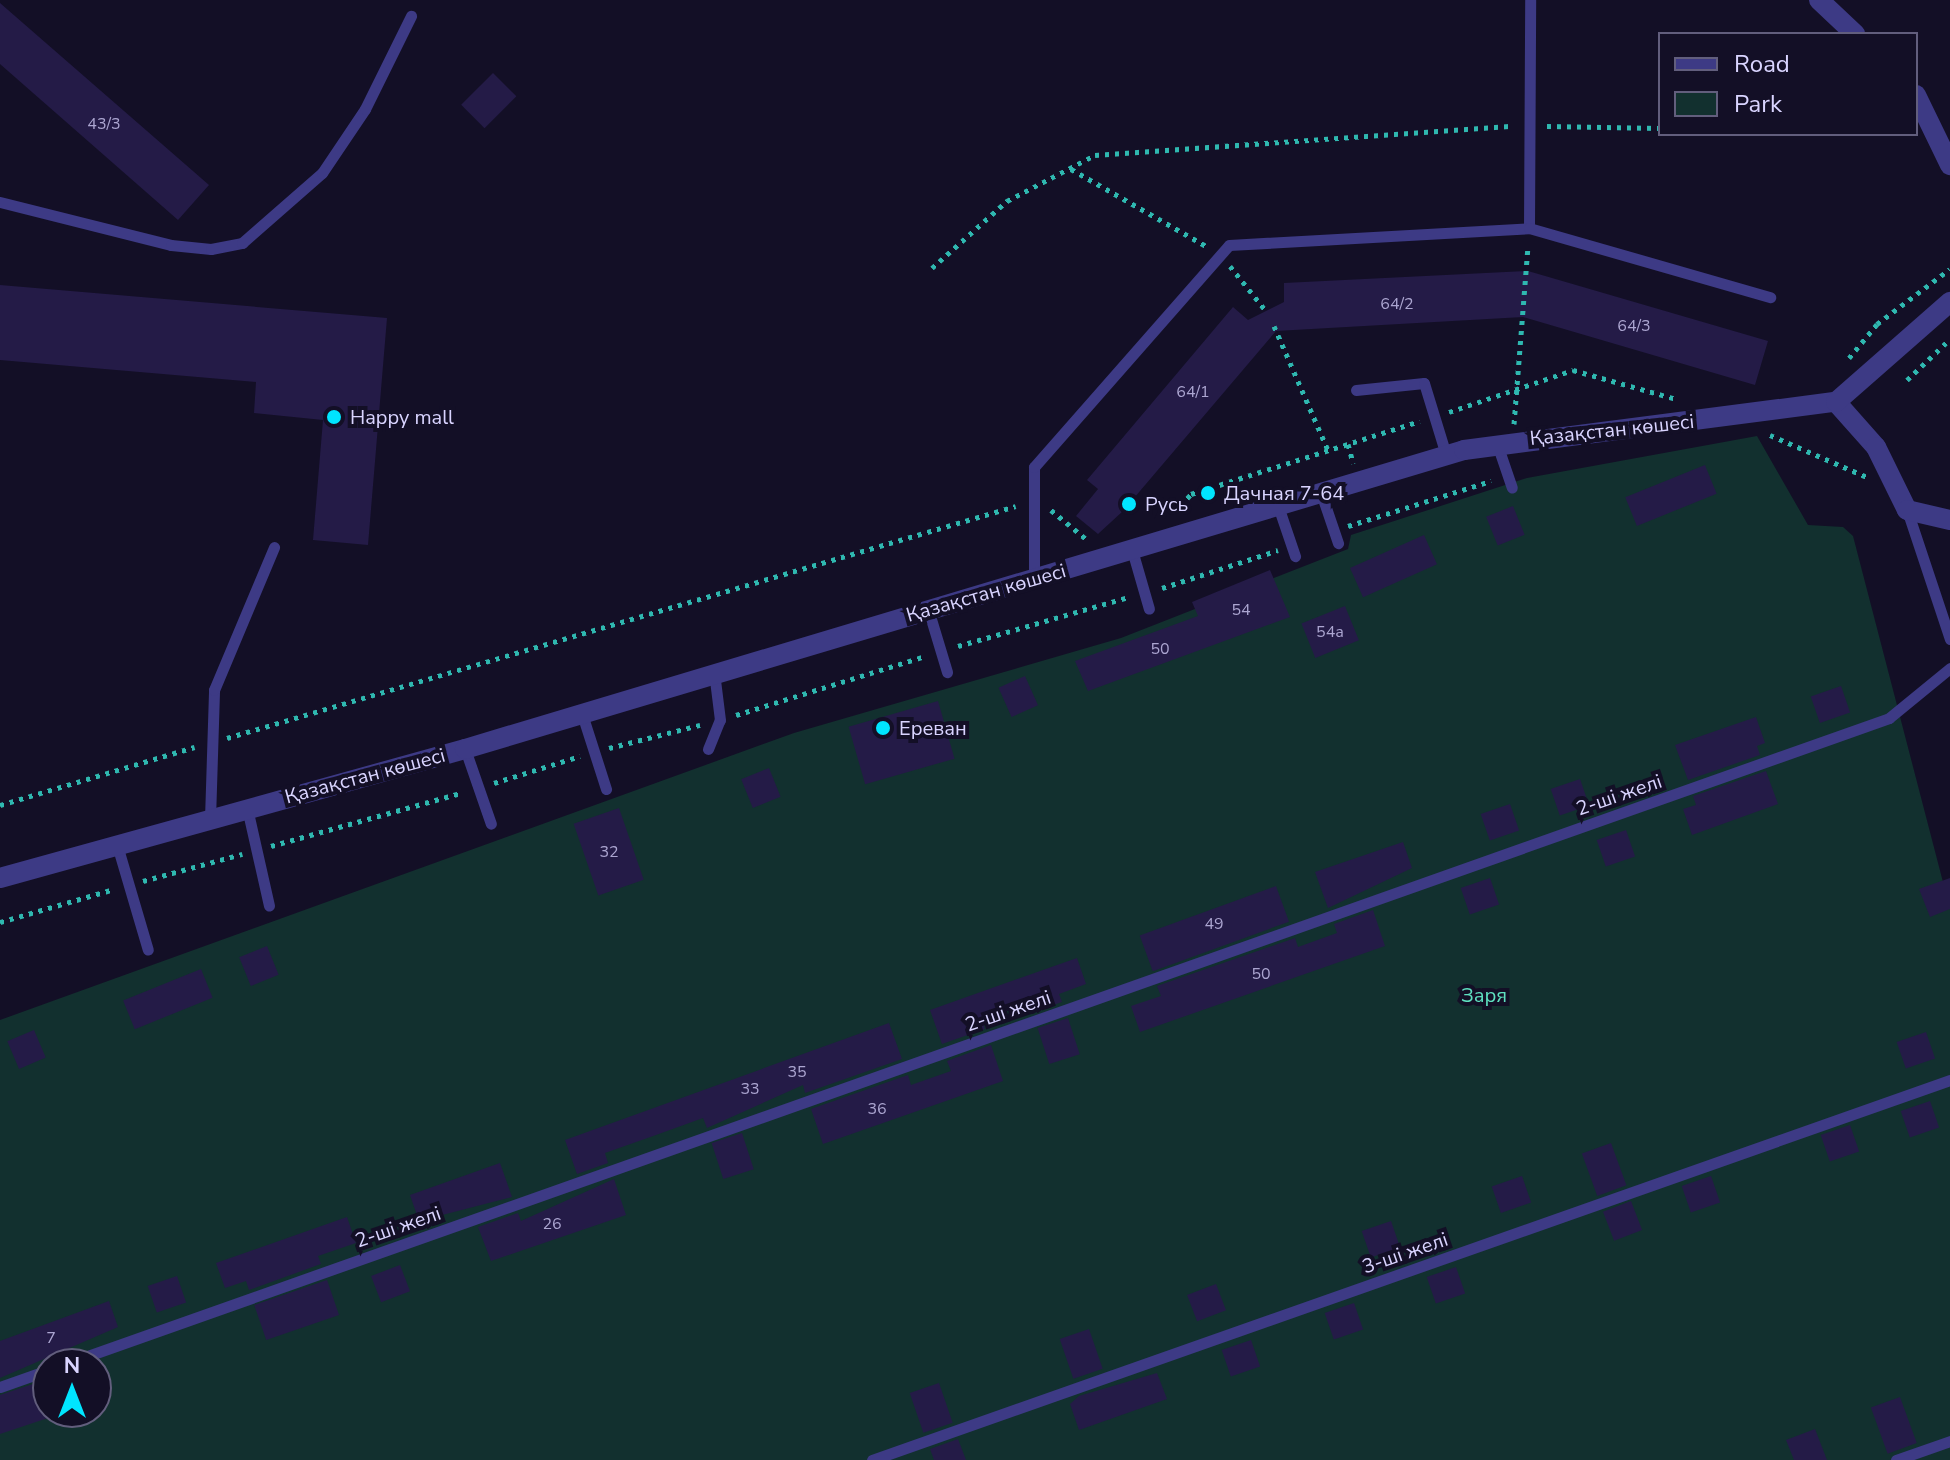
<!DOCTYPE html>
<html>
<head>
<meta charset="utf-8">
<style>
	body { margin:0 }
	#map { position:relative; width:1950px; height:1460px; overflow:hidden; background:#130f26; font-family:"Nunito Sans",sans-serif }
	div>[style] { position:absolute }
	.green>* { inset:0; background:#12302f }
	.building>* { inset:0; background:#241b47; transform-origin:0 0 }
	.path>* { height:5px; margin-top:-2.5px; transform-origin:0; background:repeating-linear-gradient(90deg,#2fb8b0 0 4px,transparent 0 10px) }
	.service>* { height:11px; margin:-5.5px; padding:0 5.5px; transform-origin:5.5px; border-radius:5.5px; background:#3d3a85 }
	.minor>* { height:20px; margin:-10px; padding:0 10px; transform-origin:10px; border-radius:10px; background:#3d3a85 }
	.tertiary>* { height:20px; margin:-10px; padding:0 10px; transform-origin:10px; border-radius:10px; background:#3d3a85 }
	.dots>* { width:22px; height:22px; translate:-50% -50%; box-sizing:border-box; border:4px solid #130f26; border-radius:50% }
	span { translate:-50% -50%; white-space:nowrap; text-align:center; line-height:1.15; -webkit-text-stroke:8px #130f26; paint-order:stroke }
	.number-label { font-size:16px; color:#aca6d1 }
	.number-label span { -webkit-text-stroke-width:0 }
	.poi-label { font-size:20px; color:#d9d4ff }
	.left { translate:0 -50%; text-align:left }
	.street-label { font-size:20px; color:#d9d4ff }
	.park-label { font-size:20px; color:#5fe0c0 }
	.legend { position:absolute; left:1658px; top:32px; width:260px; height:104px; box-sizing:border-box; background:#130f26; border:2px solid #625e7d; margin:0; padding:10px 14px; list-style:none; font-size:24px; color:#d9d4ff }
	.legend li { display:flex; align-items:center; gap:16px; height:40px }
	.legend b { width:40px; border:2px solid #625e7d }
	.north { position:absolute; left:32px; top:1348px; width:80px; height:80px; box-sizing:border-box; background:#130f26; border:2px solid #625e7d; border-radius:50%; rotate:0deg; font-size:22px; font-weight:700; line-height:32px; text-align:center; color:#d9d4ff }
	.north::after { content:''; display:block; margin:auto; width:28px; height:36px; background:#00e5ff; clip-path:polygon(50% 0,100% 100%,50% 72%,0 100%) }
</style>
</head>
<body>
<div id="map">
	<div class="green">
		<div style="clip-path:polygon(evenodd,1757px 436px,1808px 525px,1843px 527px,1853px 536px,1950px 909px,1950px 1460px,0 1460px,0 1020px,794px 733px,1121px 638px,1348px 549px,1351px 535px,1527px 478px,1757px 436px,48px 1364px,96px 1364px,96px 1412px,48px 1412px,48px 1364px)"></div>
	</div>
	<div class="building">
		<div style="clip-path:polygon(0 3px,209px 185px,178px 220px,0 64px)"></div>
		<div style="left:493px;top:73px;width:33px;height:45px;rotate:45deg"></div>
		<div style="clip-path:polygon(1528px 271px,1768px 341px,1755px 385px,1523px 317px,1276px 331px,1123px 511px,1098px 534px,1076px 516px,1098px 489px,1087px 480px,1233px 307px,1248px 320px,1284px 302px,1284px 283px)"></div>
		<div style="clip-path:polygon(0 285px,387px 318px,368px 545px,313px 540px,323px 420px,254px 413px,256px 382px,0 360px)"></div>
		<div style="left:1705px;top:465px;width:31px;height:86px;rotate:68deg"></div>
		<div style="left:1513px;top:506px;width:31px;height:29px;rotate:68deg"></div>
		<div style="left:1424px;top:535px;width:32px;height:81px;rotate:66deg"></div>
		<div style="clip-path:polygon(1270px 570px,1290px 617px,1088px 691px,1075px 661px,1198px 616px,1192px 602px)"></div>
		<div style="left:1345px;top:606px;width:37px;height:47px;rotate:68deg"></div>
		<div style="left:1025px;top:676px;width:32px;height:29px;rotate:66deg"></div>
		<div style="left:1841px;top:686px;width:28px;height:32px;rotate:71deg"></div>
		<div style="left:938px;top:701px;width:60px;height:93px;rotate:74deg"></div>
		<div style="clip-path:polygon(1756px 717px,1765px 743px,1757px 746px,1760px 755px,1688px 780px,1675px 745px)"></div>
		<div style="left:769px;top:768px;width:31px;height:30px;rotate:68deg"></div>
		<div style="clip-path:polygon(1766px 771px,1778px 804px,1692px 835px,1683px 809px,1696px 805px,1693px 796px)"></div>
		<div style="left:1580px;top:779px;width:28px;height:31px;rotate:71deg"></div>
		<div style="left:1510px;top:804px;width:28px;height:31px;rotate:71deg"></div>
		<div style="left:619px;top:808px;width:76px;height:48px;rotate:71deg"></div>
		<div style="left:1626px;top:830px;width:28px;height:31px;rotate:71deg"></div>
		<div style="clip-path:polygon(1403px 842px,1412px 868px,1328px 908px,1315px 872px)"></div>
		<div style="left:1490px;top:878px;width:28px;height:31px;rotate:71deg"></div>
		<div style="clip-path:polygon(1950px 878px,1950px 909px,1930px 917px,1919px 889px)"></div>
		<div style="left:1276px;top:886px;width:38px;height:145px;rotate:70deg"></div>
		<div style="clip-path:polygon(1373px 910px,1385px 946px,1140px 1032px,1131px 1006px,1161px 996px,1157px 986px,1295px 938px,1298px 947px,1337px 933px,1334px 924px)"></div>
		<div style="left:267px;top:946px;width:31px;height:30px;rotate:68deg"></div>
		<div style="clip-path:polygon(1077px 958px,1086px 984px,1059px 994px,1062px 1002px,1033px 1012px,1029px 1003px,982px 1020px,985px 1029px,942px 1044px,930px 1010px)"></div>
		<div style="left:201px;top:969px;width:31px;height:84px;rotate:68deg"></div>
		<div style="left:1068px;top:1018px;width:38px;height:32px;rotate:72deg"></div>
		<div style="clip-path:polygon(889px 1023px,902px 1059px,805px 1093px,803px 1085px,707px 1128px,703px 1118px,656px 1135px,605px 1153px,608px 1163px,577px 1174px,565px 1140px)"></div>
		<div style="left:34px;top:1030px;width:30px;height:29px;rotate:67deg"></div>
		<div style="left:1926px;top:1032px;width:28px;height:31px;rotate:71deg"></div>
		<div style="clip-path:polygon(991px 1045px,1003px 1081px,823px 1144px,811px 1109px,908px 1075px,911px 1085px,951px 1071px,947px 1061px)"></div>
		<div style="left:1930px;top:1101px;width:28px;height:31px;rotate:71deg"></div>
		<div style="left:1850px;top:1125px;width:28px;height:31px;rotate:71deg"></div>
		<div style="left:742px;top:1133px;width:38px;height:32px;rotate:72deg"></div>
		<div style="left:1611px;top:1143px;width:45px;height:31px;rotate:70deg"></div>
		<div style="clip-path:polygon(500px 1163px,512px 1197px,419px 1221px,410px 1195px)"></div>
		<div style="left:1522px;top:1176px;width:28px;height:32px;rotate:71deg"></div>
		<div style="left:1711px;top:1176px;width:28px;height:31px;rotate:71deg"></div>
		<div style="clip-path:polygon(614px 1179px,626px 1215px,491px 1261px,478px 1227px,518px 1213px,521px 1221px)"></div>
		<div style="left:1631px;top:1201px;width:31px;height:30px;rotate:69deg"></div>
		<div style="clip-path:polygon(347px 1217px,356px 1243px,318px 1256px,321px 1264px,249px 1290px,246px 1281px,225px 1288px,216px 1263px)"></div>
		<div style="left:1391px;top:1221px;width:28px;height:31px;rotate:71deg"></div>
		<div style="left:400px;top:1265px;width:28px;height:31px;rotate:69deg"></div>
		<div style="left:1456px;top:1267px;width:28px;height:31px;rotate:71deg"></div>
		<div style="left:177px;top:1276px;width:28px;height:31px;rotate:71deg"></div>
		<div style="left:327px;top:1280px;width:37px;height:77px;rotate:71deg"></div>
		<div style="left:1216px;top:1284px;width:28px;height:31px;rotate:69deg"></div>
		<div style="clip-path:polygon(109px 1301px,118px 1327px,0 1378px,0 1341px)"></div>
		<div style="left:1354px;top:1303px;width:28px;height:31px;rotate:71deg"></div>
		<div style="left:1089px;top:1329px;width:42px;height:31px;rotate:71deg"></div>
		<div style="left:1251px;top:1340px;width:28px;height:31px;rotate:71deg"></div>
		<div style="clip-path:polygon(1157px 1373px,1167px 1399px,1079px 1430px,1070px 1404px,1079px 1396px)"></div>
		<div style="clip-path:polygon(48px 1379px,48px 1418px,0 1434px,0 1395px)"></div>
		<div style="left:939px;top:1383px;width:42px;height:31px;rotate:71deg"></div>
		<div style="left:1900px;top:1397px;width:49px;height:31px;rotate:70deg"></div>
		<div style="clip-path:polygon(1815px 1429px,1827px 1460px,1794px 1460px,1786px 1440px)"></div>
		<div style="clip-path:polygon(958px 1439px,966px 1460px,934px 1460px,930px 1449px)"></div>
	</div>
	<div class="path">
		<div style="left:1547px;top:126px;width:113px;rotate:1deg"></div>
		<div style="left:1071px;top:169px;width:158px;rotate:29.7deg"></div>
		<div style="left:1230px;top:266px;width:58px;rotate:51.3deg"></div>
		<div style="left:932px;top:268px;width:101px;rotate:-41.8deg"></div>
		<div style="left:1007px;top:201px;width:99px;rotate:-27.6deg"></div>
		<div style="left:1095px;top:155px;width:419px;rotate:-4deg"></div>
		<div style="left:1274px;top:326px;width:135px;rotate:66.5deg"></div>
		<div style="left:1849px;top:358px;width:44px;rotate:-50.5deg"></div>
		<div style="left:1877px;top:324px;width:91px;rotate:-37deg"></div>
		<div style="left:1907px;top:380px;width:59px;rotate:-43.6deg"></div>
		<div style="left:1449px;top:412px;width:131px;rotate:-18.7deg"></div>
		<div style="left:1573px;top:370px;width:107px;rotate:15.7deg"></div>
		<div style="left:1514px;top:424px;width:179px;rotate:-85.5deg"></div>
		<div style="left:1770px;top:435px;width:106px;rotate:23.4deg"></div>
		<div style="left:1348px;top:444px;width:20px;rotate:75deg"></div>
		<div style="left:1051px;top:510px;width:45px;rotate:39.6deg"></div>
		<div style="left:1174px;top:513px;width:25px;rotate:-48deg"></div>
		<div style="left:1191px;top:494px;width:240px;rotate:-17.7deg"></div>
		<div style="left:1348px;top:526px;width:150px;rotate:-17.5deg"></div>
		<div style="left:1162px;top:588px;width:122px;rotate:-18.1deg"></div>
		<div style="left:958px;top:646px;width:178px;rotate:-16deg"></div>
		<div style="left:736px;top:715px;width:198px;rotate:-17.3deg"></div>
		<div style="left:227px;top:738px;width:822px;rotate:-16.39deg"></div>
		<div style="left:609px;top:748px;width:94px;rotate:-14.2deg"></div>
		<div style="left:494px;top:783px;width:90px;rotate:-17.4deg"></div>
		<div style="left:0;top:805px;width:203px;rotate:-16.6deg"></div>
		<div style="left:271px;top:846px;width:197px;rotate:-15.6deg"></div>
		<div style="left:143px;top:881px;width:103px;rotate:-15.3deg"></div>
		<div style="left:0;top:922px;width:119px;rotate:-16.1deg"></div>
	</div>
	<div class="service">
		<div style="left:0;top:202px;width:176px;rotate:14.1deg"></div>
		<div style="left:171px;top:245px;width:40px;rotate:5.7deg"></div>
		<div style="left:211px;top:249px;width:32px;rotate:-11deg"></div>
		<div style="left:242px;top:243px;width:106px;rotate:-41.2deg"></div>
		<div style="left:322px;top:173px;width:77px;rotate:-56.1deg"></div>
		<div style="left:365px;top:109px;width:104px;rotate:-63.7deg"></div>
		<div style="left:1529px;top:228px;width:228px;rotate:-89.7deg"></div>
		<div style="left:1356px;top:390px;width:68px;rotate:-5.9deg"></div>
		<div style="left:1424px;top:383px;width:75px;rotate:73deg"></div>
		<div style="left:1497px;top:444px;width:46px;rotate:71.2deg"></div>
		<div style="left:1321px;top:493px;width:53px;rotate:71.2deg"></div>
		<div style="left:1278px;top:506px;width:53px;rotate:71.2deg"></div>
		<div style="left:1907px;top:510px;width:136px;rotate:71.6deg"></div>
		<div style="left:1132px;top:550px;width:61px;rotate:73.9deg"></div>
		<div style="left:1034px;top:579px;width:112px;rotate:-90deg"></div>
		<div style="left:1034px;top:467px;width:295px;rotate:-48.7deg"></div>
		<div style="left:1229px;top:245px;width:300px;rotate:-3.2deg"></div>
		<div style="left:1529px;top:228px;width:251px;rotate:16deg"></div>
		<div style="left:928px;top:609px;width:66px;rotate:73.2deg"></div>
		<div style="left:581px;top:711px;width:82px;rotate:72.2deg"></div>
		<div style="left:465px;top:749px;width:79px;rotate:70.9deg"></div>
		<div style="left:708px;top:749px;width:31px;rotate:-68deg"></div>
		<div style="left:720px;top:720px;width:48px;rotate:-97.1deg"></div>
		<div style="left:247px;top:808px;width:100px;rotate:77.3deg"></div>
		<div style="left:210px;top:819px;width:129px;rotate:-88.2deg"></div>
		<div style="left:214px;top:690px;width:155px;rotate:-67.2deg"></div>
		<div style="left:117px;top:845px;width:109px;rotate:73.6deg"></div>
		<div style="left:65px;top:1364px;width:1935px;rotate:-19.5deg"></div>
		<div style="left:1889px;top:718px;width:79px;rotate:-39.3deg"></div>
		<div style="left:0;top:1387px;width:51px;rotate:-19.5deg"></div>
		<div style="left:872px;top:1460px;width:1143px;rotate:-19.42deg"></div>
		<div style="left:1896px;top:1460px;width:57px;rotate:-19.4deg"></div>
	</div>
	<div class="minor">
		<div style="left:1819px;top:0;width:50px;rotate:43.4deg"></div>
		<div style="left:1916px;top:95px;width:78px;rotate:64.1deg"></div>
		<div style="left:1836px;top:402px;width:60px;rotate:48.4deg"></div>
		<div style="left:1876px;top:447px;width:70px;rotate:63.8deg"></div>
		<div style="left:1907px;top:510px;width:44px;rotate:13.1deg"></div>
	</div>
	<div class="tertiary">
		<div style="left:0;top:878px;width:483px;rotate:-15.5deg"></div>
		<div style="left:465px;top:749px;width:1043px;rotate:-16.66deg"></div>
		<div style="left:1464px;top:450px;width:375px;rotate:-7.4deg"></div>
		<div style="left:1836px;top:402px;width:152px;rotate:-41.3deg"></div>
	</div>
	<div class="dots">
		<div style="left:334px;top:417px;background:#00e5ff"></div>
		<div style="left:1208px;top:493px;background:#00e5ff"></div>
		<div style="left:1129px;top:504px;background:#00e5ff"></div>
		<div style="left:883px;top:728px;background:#00e5ff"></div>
	</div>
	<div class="number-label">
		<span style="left:104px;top:124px">43/3</span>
		<span style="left:1397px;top:304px">64/2</span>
		<span style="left:1634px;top:326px">64/3</span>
		<span style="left:1193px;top:392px">64/1</span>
		<span style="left:1241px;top:610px">54</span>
		<span style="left:1330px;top:632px">54а</span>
		<span style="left:1160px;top:649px">50</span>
		<span style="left:609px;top:852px">32</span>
		<span style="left:1214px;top:924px">49</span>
		<span style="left:1261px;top:974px">50</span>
		<span style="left:797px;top:1072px">35</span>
		<span style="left:750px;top:1089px">33</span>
		<span style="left:877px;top:1109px">36</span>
		<span style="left:552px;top:1224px">26</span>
		<span style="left:51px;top:1338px">7</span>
	</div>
	<div class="poi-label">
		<span class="left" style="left:350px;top:417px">Happy mall</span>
		<span class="left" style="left:1224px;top:493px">Дачная 7-64</span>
		<span class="left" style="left:1145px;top:504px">Русь</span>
		<span class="left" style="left:899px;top:728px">Ереван</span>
	</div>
	<div class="street-label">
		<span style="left:1612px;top:430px;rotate:-6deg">Қазақстан көшесі</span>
		<span style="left:986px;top:593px;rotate:-16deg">Қазақстан көшесі</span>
		<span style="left:365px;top:776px;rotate:-15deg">Қазақстан көшесі</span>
		<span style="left:1619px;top:795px;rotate:-19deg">2-ші желі</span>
		<span style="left:1008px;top:1011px;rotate:-19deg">2-ші желі</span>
		<span style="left:398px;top:1227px;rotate:-19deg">2-ші желі</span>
		<span style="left:1405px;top:1253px;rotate:-19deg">3-ші желі</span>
	</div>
	<div class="park-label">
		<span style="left:1484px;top:995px">Заря</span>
	</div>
	<ul class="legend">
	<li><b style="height:10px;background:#3d3a85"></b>Road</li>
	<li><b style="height:22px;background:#12302f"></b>Park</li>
	</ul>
	<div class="north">N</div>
</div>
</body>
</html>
